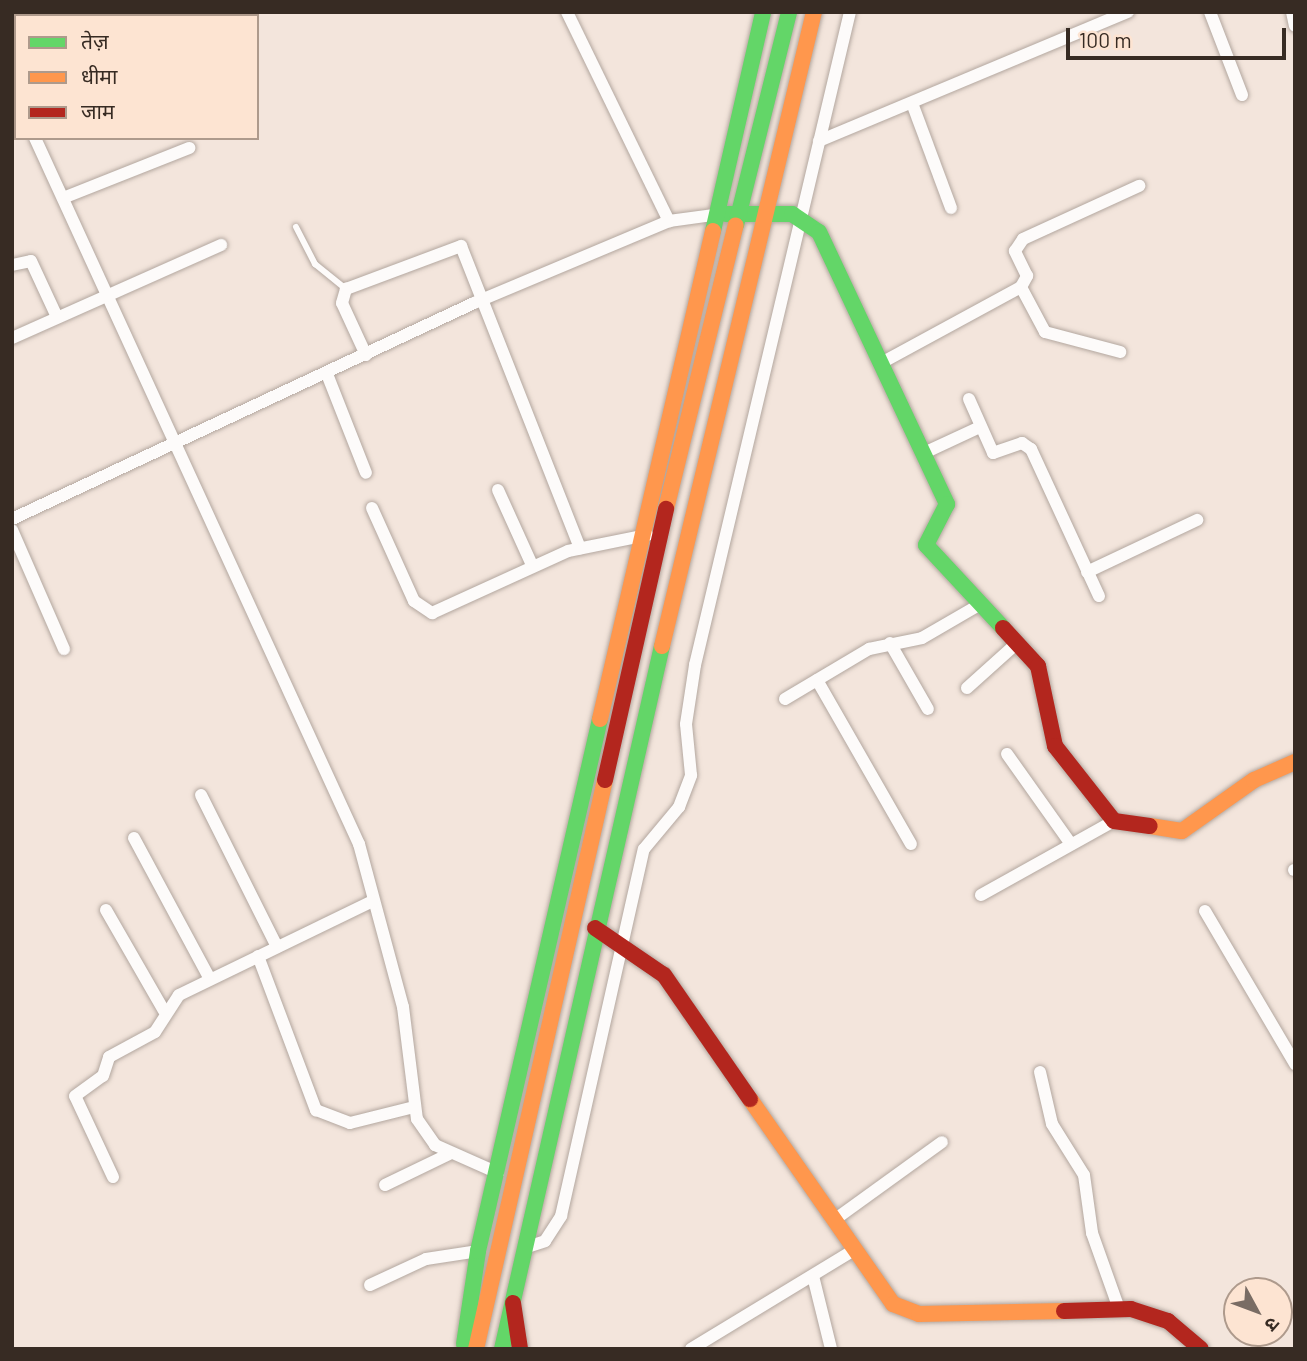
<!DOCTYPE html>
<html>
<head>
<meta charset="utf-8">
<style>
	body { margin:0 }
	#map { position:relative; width:1307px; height:1361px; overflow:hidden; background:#f3e5dc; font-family:Barlow,"Noto Sans Devanagari",sans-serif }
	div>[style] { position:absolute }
	.roads { filter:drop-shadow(0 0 2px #b3a79f) drop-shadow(0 0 2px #b3a79f) }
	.lane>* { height:6px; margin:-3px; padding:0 3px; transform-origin:3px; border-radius:3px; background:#fdfbfa }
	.street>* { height:12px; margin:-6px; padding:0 6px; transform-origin:6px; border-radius:6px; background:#fdfbfa }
	.fast>* { height:16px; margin:-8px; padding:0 8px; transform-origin:8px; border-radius:8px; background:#63d668 }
	.slow>* { height:16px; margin:-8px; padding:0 8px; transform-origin:8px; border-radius:8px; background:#ff974d }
	.jam>* { height:16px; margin:-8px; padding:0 8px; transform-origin:8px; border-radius:8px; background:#b3261e }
	span { translate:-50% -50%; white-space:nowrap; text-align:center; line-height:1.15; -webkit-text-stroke:6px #fde4d2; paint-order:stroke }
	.frame { position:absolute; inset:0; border:14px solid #372b23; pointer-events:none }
	.legend { position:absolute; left:14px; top:14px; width:245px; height:126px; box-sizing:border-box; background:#fde4d2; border:2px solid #ae9a8c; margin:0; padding:9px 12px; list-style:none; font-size:21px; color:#372b23 }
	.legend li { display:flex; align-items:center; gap:14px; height:35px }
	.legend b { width:35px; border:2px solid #ae9a8c }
	.north { position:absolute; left:1223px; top:1277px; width:70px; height:70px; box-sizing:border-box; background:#fde4d2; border:2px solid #ae9a8c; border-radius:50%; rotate:131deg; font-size:19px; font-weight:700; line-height:28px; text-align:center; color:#372b23 }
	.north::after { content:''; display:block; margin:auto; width:24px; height:32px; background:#796c64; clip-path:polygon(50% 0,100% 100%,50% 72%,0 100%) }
	.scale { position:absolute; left:1066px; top:28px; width:220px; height:32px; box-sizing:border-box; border:4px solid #372b23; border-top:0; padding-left:9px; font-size:21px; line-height:24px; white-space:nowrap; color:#372b23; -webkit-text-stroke:5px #fde4d2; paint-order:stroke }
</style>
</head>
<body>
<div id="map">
	<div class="roads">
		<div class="lane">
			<div style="left:296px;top:227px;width:42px;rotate:62.8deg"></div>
			<div style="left:315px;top:264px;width:40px;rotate:39deg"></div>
		</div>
		<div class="street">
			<div style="left:567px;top:12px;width:233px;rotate:64deg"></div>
			<div style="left:1210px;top:12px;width:89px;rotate:68.9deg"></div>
			<div style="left:1292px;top:12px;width:14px;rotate:78deg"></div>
			<div style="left:17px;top:16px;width:8px;rotate:-30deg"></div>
			<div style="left:12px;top:90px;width:8px;rotate:60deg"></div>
			<div style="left:912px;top:103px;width:112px;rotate:69.6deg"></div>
			<div style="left:35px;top:138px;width:777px;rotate:65.35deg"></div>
			<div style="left:359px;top:844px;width:169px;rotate:74.9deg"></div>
			<div style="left:403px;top:1007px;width:113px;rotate:82.9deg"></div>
			<div style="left:417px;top:1119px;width:32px;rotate:55deg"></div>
			<div style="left:435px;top:1145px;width:69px;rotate:24deg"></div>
			<div style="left:819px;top:141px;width:335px;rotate:-22.7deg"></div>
			<div style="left:63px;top:198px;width:136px;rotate:-21.6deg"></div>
			<div style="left:12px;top:265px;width:19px;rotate:-12deg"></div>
			<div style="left:31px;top:261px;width:62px;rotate:65.1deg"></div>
			<div style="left:1021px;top:287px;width:51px;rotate:61.9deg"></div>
			<div style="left:1045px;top:332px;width:78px;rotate:14.9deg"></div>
			<div style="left:12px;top:338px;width:229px;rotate:-24deg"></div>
			<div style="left:366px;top:355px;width:57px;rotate:-114.8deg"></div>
			<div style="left:342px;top:303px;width:15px;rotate:-74deg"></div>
			<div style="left:346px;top:289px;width:123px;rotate:-20.5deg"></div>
			<div style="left:461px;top:246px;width:325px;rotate:68.5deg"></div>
			<div style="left:883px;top:362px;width:157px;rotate:-28.5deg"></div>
			<div style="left:1021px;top:287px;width:13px;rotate:-61deg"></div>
			<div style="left:1027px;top:276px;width:28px;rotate:-116deg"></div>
			<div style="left:1015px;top:251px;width:14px;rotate:-56deg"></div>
			<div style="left:1023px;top:239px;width:128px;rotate:-24.6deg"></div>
			<div style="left:327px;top:374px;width:106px;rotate:68.5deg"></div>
			<div style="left:969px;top:399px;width:59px;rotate:66deg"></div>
			<div style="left:993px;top:453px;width:31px;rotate:-19deg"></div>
			<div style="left:1022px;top:443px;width:11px;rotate:34deg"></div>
			<div style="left:1031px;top:449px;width:162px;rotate:65.2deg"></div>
			<div style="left:924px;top:453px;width:62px;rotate:-24.9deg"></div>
			<div style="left:498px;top:490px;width:82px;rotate:65.6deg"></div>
			<div style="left:372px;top:508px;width:102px;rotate:65.7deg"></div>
			<div style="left:414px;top:601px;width:22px;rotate:34deg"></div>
			<div style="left:432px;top:613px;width:149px;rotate:-24.5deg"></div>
			<div style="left:568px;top:551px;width:81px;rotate:-11.4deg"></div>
			<div style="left:12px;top:519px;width:510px;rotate:-25.06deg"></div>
			<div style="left:474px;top:303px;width:212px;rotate:-22.8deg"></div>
			<div style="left:669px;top:221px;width:51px;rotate:-7.8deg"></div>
			<div style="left:12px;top:530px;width:130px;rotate:66.4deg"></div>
			<div style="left:1087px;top:572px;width:122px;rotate:-25.3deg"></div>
			<div style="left:890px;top:643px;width:76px;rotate:60.1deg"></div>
			<div style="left:817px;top:680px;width:189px;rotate:60.2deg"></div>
			<div style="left:967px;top:688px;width:67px;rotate:-42deg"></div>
			<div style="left:785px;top:699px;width:98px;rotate:-30.8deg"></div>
			<div style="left:869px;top:649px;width:54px;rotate:-11.7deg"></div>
			<div style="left:922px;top:638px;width:66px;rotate:-30.1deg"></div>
			<div style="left:1007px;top:754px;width:110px;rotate:54.6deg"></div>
			<div style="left:201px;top:795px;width:170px;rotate:63.4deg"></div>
			<div style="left:134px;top:838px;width:160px;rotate:61.7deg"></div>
			<div style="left:1294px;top:870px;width:1px"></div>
			<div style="left:981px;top:895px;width:152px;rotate:-29.1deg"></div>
			<div style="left:106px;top:910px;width:116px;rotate:60.1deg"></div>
			<div style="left:1205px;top:911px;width:178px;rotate:59.5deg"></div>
			<div style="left:258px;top:956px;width:165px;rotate:69.4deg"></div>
			<div style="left:316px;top:1110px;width:36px;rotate:21deg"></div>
			<div style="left:350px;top:1123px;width:66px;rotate:-14deg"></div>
			<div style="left:1040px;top:1072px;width:53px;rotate:77deg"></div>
			<div style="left:1052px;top:1124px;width:60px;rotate:57.9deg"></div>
			<div style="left:1084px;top:1175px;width:59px;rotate:82.1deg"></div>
			<div style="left:1092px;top:1233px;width:81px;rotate:70.4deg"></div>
			<div style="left:113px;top:1177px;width:89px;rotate:-115.1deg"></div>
			<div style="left:75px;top:1096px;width:34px;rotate:-36deg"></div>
			<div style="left:103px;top:1076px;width:20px;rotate:-72deg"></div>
			<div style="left:109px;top:1057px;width:52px;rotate:-28.5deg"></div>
			<div style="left:155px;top:1032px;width:44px;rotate:-57deg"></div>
			<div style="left:179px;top:995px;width:216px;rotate:-25.9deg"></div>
			<div style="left:385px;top:1185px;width:71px;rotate:-25.8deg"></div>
			<div style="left:834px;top:1220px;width:133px;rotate:-35.8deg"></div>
			<div style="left:524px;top:1248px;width:22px;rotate:-18deg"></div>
			<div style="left:545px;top:1241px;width:30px;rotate:-57deg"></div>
			<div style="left:561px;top:1216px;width:376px;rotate:-77.3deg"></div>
			<div style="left:644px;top:849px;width:55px;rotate:-50.2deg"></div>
			<div style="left:679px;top:807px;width:34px;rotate:-69deg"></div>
			<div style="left:691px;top:775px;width:51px;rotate:-95.6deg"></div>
			<div style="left:686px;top:724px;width:60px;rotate:-81.3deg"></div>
			<div style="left:695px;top:665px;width:671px;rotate:-76.65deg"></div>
			<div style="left:813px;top:1276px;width:75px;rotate:76.1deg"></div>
			<div style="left:370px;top:1285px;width:62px;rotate:-24.9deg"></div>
			<div style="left:426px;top:1259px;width:53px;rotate:-8.7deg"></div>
			<div style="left:691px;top:1349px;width:191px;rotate:-31.3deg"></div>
		</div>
		<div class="fast">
			<div style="left:726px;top:214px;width:66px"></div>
			<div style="left:792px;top:214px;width:32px;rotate:34deg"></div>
			<div style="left:819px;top:232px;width:301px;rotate:64.8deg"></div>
			<div style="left:947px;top:504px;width:46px;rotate:117.1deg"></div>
			<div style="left:926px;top:545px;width:113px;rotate:47.1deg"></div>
			<div style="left:736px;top:225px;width:219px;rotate:-76deg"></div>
			<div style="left:713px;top:231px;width:225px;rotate:-77.1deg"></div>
			<div style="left:464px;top:1344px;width:94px;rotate:-81.4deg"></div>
			<div style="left:478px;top:1251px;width:546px;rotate:-77.08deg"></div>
			<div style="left:502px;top:1349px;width:721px;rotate:-77.18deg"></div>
		</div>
		<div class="slow">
			<div style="left:666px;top:509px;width:292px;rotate:-76.2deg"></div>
			<div style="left:662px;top:646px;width:652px;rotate:-76.52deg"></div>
			<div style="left:600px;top:719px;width:501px;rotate:-76.96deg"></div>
			<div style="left:1150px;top:826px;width:32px;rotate:9deg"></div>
			<div style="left:1182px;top:831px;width:88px;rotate:-35.3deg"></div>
			<div style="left:1254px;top:780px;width:45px;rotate:-23.7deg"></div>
			<div style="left:750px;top:1099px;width:250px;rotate:55.1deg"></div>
			<div style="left:893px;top:1304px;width:28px;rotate:21deg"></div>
			<div style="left:919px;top:1314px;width:145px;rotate:-1.2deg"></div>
			<div style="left:476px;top:1349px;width:583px;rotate:-77.23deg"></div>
		</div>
		<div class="jam">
			<div style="left:1003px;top:628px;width:52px;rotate:47.4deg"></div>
			<div style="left:1038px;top:666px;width:82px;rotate:78deg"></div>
			<div style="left:1055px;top:746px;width:95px;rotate:51.8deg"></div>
			<div style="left:1114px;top:821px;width:36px;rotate:8deg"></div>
			<div style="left:605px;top:780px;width:278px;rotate:-77.3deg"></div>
			<div style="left:595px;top:928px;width:83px;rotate:34.3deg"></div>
			<div style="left:664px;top:975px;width:151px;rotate:55.3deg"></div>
			<div style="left:513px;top:1303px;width:47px;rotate:81.3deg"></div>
			<div style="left:1064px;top:1311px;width:67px;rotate:-1.7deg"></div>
			<div style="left:1131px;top:1309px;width:39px;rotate:18deg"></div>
			<div style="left:1168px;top:1321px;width:43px;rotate:40.3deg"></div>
		</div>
	</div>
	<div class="frame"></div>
	<ul class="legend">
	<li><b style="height:9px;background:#63d668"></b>तेज़</li>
	<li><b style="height:9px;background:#ff974d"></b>धीमा</li>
	<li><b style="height:9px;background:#b3261e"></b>जाम</li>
	</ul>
	<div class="north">उ</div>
	<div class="scale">100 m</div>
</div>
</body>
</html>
